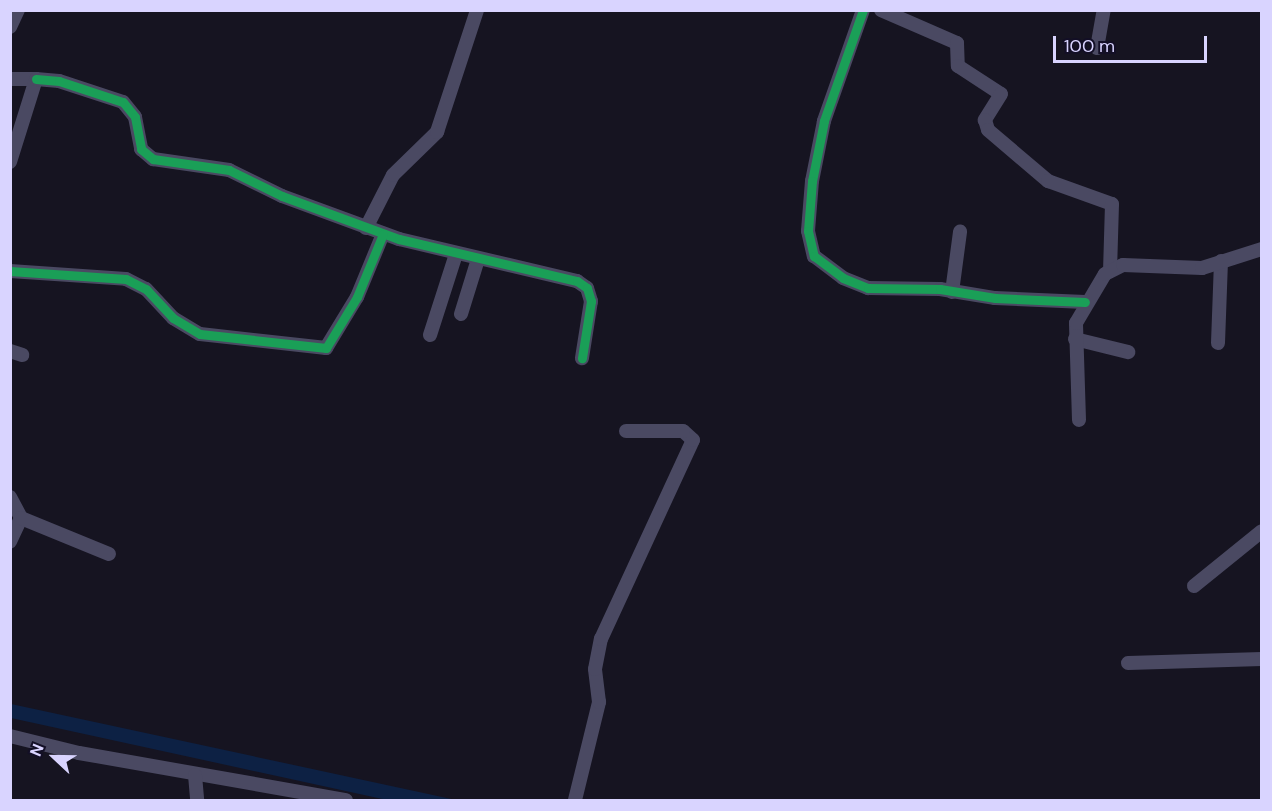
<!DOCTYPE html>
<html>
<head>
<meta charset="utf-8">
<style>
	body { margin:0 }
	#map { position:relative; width:1272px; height:811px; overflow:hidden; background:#161421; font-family:"DM Sans",sans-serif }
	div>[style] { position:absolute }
	.water>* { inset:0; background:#0d2144 }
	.minor>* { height:14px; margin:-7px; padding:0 7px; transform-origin:7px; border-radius:7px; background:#4a4962 }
	.cycleway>* { height:9px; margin:-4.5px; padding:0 4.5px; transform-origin:4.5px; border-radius:4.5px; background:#1a9f57 }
	span { translate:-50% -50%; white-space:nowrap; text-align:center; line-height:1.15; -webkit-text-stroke:5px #130f26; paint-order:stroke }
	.frame { position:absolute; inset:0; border:12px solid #d9d4ff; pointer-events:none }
	.north { position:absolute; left:24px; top:727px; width:60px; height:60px; -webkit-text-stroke:4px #130f26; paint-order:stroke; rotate:292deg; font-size:16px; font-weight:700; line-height:24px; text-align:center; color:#d9d4ff }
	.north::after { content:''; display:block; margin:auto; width:21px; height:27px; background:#d9d4ff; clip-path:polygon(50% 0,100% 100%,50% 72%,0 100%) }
	.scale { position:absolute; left:1053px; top:36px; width:154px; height:27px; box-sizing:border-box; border:3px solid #d9d4ff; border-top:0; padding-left:8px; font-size:18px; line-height:21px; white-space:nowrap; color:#d9d4ff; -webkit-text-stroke:4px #130f26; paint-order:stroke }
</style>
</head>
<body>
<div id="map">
	<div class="water">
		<div style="clip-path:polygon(11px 704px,456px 800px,387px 800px,11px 718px)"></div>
	</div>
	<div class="minor">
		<div style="left:863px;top:10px;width:118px;rotate:109.4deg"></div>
		<div style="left:824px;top:121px;width:61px;rotate:101.3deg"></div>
		<div style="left:812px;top:181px;width:50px;rotate:94.6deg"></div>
		<div style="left:808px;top:231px;width:26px;rotate:77deg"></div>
		<div style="left:814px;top:256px;width:36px;rotate:37deg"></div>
		<div style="left:843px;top:278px;width:27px;rotate:22deg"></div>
		<div style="left:868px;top:288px;width:72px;rotate:0.8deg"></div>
		<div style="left:940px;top:289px;width:56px;rotate:9.3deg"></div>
		<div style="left:995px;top:298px;width:90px;rotate:2.5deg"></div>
		<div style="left:881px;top:10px;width:83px;rotate:23.5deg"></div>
		<div style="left:957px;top:43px;width:23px;rotate:88deg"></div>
		<div style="left:958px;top:66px;width:51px;rotate:33.1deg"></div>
		<div style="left:1001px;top:94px;width:31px;rotate:122deg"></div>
		<div style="left:985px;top:120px;width:10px;rotate:73deg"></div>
		<div style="left:988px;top:130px;width:79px;rotate:40.4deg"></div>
		<div style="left:1048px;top:181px;width:68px;rotate:19.8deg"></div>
		<div style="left:1112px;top:204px;width:66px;rotate:91.7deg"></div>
		<div style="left:10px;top:27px;width:19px;rotate:-65deg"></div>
		<div style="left:1097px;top:48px;width:39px;rotate:-80deg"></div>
		<div style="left:10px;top:79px;width:26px"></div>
		<div style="left:36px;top:79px;width:87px;rotate:107.4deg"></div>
		<div style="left:36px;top:79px;width:23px;rotate:5deg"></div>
		<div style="left:59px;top:81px;width:67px;rotate:18.2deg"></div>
		<div style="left:123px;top:102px;width:19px;rotate:51deg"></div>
		<div style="left:135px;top:117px;width:33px;rotate:79deg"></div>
		<div style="left:141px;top:149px;width:16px;rotate:40deg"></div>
		<div style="left:153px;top:159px;width:77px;rotate:8.2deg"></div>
		<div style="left:229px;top:170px;width:59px;rotate:26.1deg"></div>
		<div style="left:282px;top:196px;width:125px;rotate:20.2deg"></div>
		<div style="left:399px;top:239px;width:183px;rotate:13.3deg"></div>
		<div style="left:577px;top:281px;width:12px;rotate:35deg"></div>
		<div style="left:587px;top:288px;width:14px;rotate:73deg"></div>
		<div style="left:591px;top:301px;width:58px;rotate:99deg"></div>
		<div style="left:366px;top:228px;width:59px;rotate:-63deg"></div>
		<div style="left:393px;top:175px;width:62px;rotate:-44.3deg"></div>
		<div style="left:437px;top:132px;width:128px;rotate:-71.8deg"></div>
		<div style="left:10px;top:271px;width:116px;rotate:3.9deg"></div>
		<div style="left:126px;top:279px;width:22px;rotate:27deg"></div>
		<div style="left:146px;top:289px;width:40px;rotate:47deg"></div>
		<div style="left:173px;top:318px;width:31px;rotate:31deg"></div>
		<div style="left:200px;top:334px;width:127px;rotate:6.3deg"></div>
		<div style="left:326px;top:348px;width:60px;rotate:-58.7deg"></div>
		<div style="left:357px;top:297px;width:68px;rotate:-67.6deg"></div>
		<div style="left:952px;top:292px;width:61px;rotate:-82.4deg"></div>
		<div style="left:461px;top:314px;width:58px;rotate:-72.8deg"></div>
		<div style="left:430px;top:335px;width:85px;rotate:-72.2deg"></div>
		<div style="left:1075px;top:339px;width:55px;rotate:13.8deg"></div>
		<div style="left:1218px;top:343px;width:82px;rotate:-87.9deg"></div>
		<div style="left:10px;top:351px;width:13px;rotate:18deg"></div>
		<div style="left:1079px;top:420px;width:97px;rotate:-91.8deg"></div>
		<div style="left:1076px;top:323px;width:57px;rotate:-59.4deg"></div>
		<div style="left:1105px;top:274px;width:20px;rotate:-27deg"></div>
		<div style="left:1123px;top:265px;width:79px;rotate:2.2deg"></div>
		<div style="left:1202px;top:268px;width:63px;rotate:-17.6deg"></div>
		<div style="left:10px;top:497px;width:24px;rotate:62deg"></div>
		<div style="left:21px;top:518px;width:26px;rotate:115deg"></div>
		<div style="left:21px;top:518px;width:95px;rotate:22.2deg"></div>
		<div style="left:1194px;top:586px;width:87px;rotate:-39deg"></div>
		<div style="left:1128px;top:663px;width:134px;rotate:-1.7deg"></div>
		<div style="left:10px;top:736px;width:71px;rotate:13.8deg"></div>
		<div style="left:79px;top:753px;width:271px;rotate:10deg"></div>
		<div style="left:195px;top:775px;width:25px;rotate:85deg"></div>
		<div style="left:575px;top:800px;width:101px;rotate:-76.2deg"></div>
		<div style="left:599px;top:702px;width:33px;rotate:-97deg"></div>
		<div style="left:595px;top:669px;width:31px;rotate:-79deg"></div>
		<div style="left:601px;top:639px;width:219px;rotate:-65.2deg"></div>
		<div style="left:693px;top:440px;width:13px;rotate:-138deg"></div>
		<div style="left:683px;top:431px;width:57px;rotate:180deg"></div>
	</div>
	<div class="cycleway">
		<div style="left:863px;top:10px;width:118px;rotate:109.4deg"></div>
		<div style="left:824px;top:121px;width:61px;rotate:101.3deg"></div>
		<div style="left:812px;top:181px;width:50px;rotate:94.6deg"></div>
		<div style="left:808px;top:231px;width:26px;rotate:77deg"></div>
		<div style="left:814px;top:256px;width:36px;rotate:37deg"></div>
		<div style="left:843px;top:278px;width:27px;rotate:22deg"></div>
		<div style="left:868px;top:288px;width:72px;rotate:0.8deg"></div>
		<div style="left:940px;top:289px;width:56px;rotate:9.3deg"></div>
		<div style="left:995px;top:298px;width:90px;rotate:2.5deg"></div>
		<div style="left:36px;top:79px;width:23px;rotate:5deg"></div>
		<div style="left:59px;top:81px;width:67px;rotate:18.2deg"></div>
		<div style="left:123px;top:102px;width:19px;rotate:51deg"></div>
		<div style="left:135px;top:117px;width:33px;rotate:79deg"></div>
		<div style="left:141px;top:149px;width:16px;rotate:40deg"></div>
		<div style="left:153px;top:159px;width:77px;rotate:8.2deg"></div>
		<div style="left:229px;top:170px;width:59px;rotate:26.1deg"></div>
		<div style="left:282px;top:196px;width:125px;rotate:20.2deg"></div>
		<div style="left:399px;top:239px;width:183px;rotate:13.3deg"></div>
		<div style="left:577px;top:281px;width:12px;rotate:35deg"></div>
		<div style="left:587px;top:288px;width:14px;rotate:73deg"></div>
		<div style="left:591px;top:301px;width:58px;rotate:99deg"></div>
		<div style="left:10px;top:271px;width:116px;rotate:3.9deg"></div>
		<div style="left:126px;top:279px;width:22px;rotate:27deg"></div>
		<div style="left:146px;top:289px;width:40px;rotate:47deg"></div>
		<div style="left:173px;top:318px;width:31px;rotate:31deg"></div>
		<div style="left:200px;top:334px;width:127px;rotate:6.3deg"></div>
		<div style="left:326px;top:348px;width:60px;rotate:-58.7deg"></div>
		<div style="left:357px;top:297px;width:68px;rotate:-67.6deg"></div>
	</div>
	<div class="frame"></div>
	<div class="north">N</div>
	<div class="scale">100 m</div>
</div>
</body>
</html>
